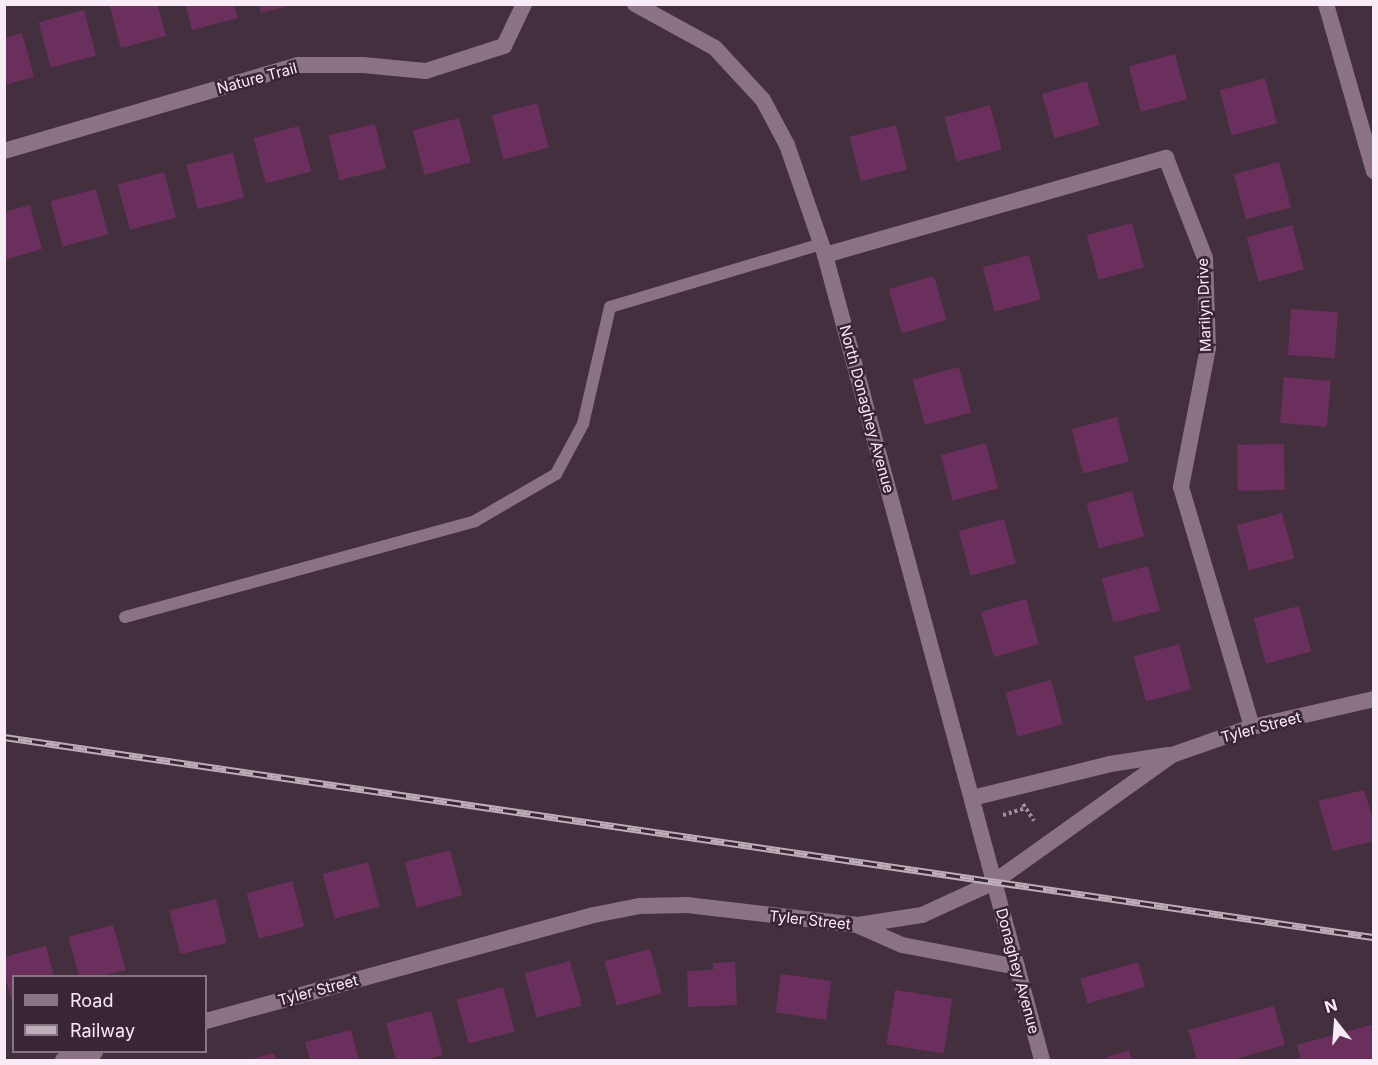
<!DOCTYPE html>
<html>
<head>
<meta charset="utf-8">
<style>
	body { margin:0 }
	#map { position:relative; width:1378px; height:1065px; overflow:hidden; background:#442f3e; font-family:Inter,sans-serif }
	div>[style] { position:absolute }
	.building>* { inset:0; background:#6a2f5d; transform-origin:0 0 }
	.path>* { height:4px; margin-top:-2px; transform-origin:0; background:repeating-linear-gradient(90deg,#a18f9c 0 3px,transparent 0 6px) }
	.service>* { height:12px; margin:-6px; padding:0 6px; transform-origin:6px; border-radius:6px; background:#8b7284 }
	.minor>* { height:16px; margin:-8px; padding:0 8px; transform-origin:8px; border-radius:8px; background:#8b7284 }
	.tertiary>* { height:16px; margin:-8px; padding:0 8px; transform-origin:8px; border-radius:8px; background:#8b7284 }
	.rail>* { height:7px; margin-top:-3.5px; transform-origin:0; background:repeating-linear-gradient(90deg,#392534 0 14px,#bdadb8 0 28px); box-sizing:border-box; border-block:2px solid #bdadb8 }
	span { translate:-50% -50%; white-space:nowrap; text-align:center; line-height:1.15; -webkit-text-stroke:5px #392534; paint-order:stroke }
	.street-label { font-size:15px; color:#faecf6 }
	.frame { position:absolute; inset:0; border:6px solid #faecf6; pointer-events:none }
	.legend { position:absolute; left:12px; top:975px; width:195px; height:78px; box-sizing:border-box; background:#392534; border:2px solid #867582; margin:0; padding:8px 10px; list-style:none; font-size:18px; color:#faecf6 }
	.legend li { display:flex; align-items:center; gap:12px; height:30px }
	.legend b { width:30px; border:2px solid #867582 }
	.north { position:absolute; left:1306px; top:993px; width:60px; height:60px; -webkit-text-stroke:4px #392534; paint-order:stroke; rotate:343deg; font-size:16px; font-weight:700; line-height:24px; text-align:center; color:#faecf6 }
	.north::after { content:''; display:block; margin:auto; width:21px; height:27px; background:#faecf6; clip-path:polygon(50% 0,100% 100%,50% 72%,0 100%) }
</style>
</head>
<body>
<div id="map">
	<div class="building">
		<div style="clip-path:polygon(109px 4px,157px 4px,166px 36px,121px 48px)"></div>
		<div style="clip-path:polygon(185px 4px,234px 4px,238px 18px,192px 30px)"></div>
		<div style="clip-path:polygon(259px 4px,292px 4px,292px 5px,261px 13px)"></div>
		<div style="left:84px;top:10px;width:47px;height:47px;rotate:75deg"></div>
		<div style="clip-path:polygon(22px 33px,34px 77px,4px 85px,4px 38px)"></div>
		<div style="left:1175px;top:54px;width:47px;height:48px;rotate:75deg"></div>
		<div style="left:1265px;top:78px;width:47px;height:47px;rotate:75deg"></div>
		<div style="left:1087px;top:81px;width:46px;height:47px;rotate:74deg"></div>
		<div style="left:537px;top:103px;width:46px;height:47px;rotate:75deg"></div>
		<div style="left:990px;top:105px;width:46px;height:47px;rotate:75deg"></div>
		<div style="left:459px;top:118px;width:46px;height:48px;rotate:75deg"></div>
		<div style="left:375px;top:124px;width:46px;height:48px;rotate:76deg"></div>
		<div style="left:896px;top:125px;width:46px;height:48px;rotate:76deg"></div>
		<div style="left:299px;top:126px;width:47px;height:47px;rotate:75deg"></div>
		<div style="left:233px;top:153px;width:46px;height:48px;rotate:76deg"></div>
		<div style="left:1279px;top:162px;width:47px;height:47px;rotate:75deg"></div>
		<div style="left:164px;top:172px;width:47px;height:48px;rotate:75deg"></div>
		<div style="left:96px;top:189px;width:47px;height:47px;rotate:75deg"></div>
		<div style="clip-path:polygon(30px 205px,42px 249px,4px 260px,4px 212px)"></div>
		<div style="left:1132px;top:223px;width:46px;height:47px;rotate:75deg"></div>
		<div style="left:1292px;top:225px;width:46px;height:47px;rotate:75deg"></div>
		<div style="left:1029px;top:255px;width:46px;height:48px;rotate:75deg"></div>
		<div style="left:934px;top:276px;width:46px;height:47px;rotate:74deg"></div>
		<div style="left:1291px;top:309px;width:47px;height:46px;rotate:4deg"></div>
		<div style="left:959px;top:367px;width:47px;height:48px;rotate:75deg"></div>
		<div style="left:1284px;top:377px;width:47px;height:46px;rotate:5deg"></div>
		<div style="left:1117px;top:417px;width:46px;height:47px;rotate:75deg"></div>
		<div style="left:986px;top:443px;width:47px;height:47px;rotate:75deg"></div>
		<div style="left:1284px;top:444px;width:46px;height:47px;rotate:89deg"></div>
		<div style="left:1132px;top:491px;width:47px;height:47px;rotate:75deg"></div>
		<div style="left:1282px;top:513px;width:47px;height:47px;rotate:75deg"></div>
		<div style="left:1004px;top:519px;width:46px;height:47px;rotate:75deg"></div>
		<div style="left:1148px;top:566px;width:46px;height:48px;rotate:75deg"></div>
		<div style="left:1026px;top:599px;width:47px;height:47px;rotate:74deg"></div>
		<div style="left:1299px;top:606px;width:47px;height:47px;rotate:75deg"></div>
		<div style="left:1179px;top:644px;width:47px;height:47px;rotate:75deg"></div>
		<div style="left:1051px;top:680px;width:46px;height:47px;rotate:75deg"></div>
		<div style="clip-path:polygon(1364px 790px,1374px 823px,1374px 841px,1333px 851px,1318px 801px)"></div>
		<div style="left:450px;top:850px;width:47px;height:47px;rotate:75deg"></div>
		<div style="left:368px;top:862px;width:46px;height:47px;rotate:75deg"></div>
		<div style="left:292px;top:881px;width:47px;height:47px;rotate:75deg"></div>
		<div style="left:216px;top:899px;width:45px;height:48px;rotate:76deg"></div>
		<div style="clip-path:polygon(113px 925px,126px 970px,101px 976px,79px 976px,68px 937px)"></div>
		<div style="clip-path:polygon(46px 946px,54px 976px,14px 976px,13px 1004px,4px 974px,4px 957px)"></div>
		<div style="left:650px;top:949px;width:46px;height:47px;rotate:75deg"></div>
		<div style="left:570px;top:961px;width:46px;height:47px;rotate:75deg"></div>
		<div style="clip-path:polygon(735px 962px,737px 1005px,688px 1007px,687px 971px,713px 970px,713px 963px)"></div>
		<div style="left:1138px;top:962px;width:26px;height:60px;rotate:74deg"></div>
		<div style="left:781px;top:974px;width:51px;height:39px;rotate:8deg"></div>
		<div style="left:503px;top:987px;width:46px;height:48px;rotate:75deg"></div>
		<div style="left:895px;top:990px;width:58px;height:55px;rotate:9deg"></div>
		<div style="clip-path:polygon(1274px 1006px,1285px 1045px,1232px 1060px,1197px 1060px,1188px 1030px)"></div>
		<div style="clip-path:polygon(431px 1011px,443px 1055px,424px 1060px,396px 1060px,386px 1023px)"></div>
		<div style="clip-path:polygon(1374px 1024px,1374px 1060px,1301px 1060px,1297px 1045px)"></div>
		<div style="clip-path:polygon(351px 1030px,359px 1060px,310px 1060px,305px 1042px)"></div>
		<div style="clip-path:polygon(1129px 1050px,1132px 1060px,1108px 1060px,1107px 1057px)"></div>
		<div style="clip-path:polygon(274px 1053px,276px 1060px,248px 1060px)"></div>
	</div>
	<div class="path">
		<div style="left:1023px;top:804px;width:20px;rotate:57deg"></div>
		<div style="left:1003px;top:815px;width:24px;rotate:-17deg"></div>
	</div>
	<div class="service">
		<div style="left:125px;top:617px;width:363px;rotate:-15.3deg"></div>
		<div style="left:475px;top:521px;width:94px;rotate:-30.1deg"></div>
		<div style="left:556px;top:474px;width:57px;rotate:-61.6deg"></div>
		<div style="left:583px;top:424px;width:120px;rotate:-77deg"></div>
		<div style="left:610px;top:307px;width:220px;rotate:-16.6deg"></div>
	</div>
	<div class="minor">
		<div style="left:1326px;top:4px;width:174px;rotate:74deg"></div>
		<div style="left:4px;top:151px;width:306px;rotate:-16.3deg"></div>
		<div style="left:298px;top:65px;width:65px"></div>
		<div style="left:363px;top:65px;width:63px;rotate:5.4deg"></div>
		<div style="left:426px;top:71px;width:82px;rotate:-17.8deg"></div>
		<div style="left:504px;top:46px;width:47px;rotate:-64.5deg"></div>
		<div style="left:825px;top:255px;width:355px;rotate:-15.9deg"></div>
		<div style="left:1166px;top:158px;width:107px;rotate:68.7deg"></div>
		<div style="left:1205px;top:258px;width:90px;rotate:88.1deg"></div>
		<div style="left:1208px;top:348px;width:142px;rotate:101deg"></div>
		<div style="left:1181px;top:487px;width:250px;rotate:73.5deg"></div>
	</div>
	<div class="tertiary">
		<div style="left:635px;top:4px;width:91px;rotate:28.8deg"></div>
		<div style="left:715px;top:48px;width:71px;rotate:47.3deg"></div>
		<div style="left:763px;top:100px;width:51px;rotate:61.9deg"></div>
		<div style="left:787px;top:145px;width:116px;rotate:70.9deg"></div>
		<div style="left:825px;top:255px;width:834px;rotate:74.91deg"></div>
		<div style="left:972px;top:798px;width:142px;rotate:-13.8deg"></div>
		<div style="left:1110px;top:764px;width:59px;rotate:-8.8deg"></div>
		<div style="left:859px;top:926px;width:47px;rotate:23.8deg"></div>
		<div style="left:902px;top:945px;width:117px;rotate:10.8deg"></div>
		<div style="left:206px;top:1021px;width:402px;rotate:-15.3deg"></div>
		<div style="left:594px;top:915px;width:47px;rotate:-11.1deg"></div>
		<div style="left:640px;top:906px;width:47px;rotate:-1.2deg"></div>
		<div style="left:687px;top:905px;width:172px;rotate:6.7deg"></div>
		<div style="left:858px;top:925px;width:65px;rotate:-8.9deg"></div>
		<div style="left:922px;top:915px;width:79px;rotate:-24.6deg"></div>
		<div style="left:994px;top:882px;width:219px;rotate:-35.5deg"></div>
		<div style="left:1172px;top:755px;width:85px;rotate:-19.3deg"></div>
		<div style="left:1252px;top:727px;width:125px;rotate:-12.9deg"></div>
		<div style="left:63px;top:1060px;width:33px;rotate:-14deg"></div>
	</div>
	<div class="rail">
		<div style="left:4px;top:737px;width:1385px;rotate:8.31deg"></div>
	</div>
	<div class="street-label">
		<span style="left:257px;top:78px;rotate:-15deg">Nature Trail</span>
		<span style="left:1204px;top:305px;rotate:-92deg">Marilyn Drive</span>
		<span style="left:867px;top:409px;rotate:75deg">North Donaghey Avenue</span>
		<span style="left:1261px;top:727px;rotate:-15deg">Tyler Street</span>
		<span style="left:810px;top:920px;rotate:6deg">Tyler Street</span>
		<span style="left:1018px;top:971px;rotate:75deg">Donaghey Avenue</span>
		<span style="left:318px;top:990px;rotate:-15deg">Tyler Street</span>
	</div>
	<div class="frame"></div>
	<ul class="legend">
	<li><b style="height:8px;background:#8b7284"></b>Road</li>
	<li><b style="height:8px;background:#bdadb8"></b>Railway</li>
	</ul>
	<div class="north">N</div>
</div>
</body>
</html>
